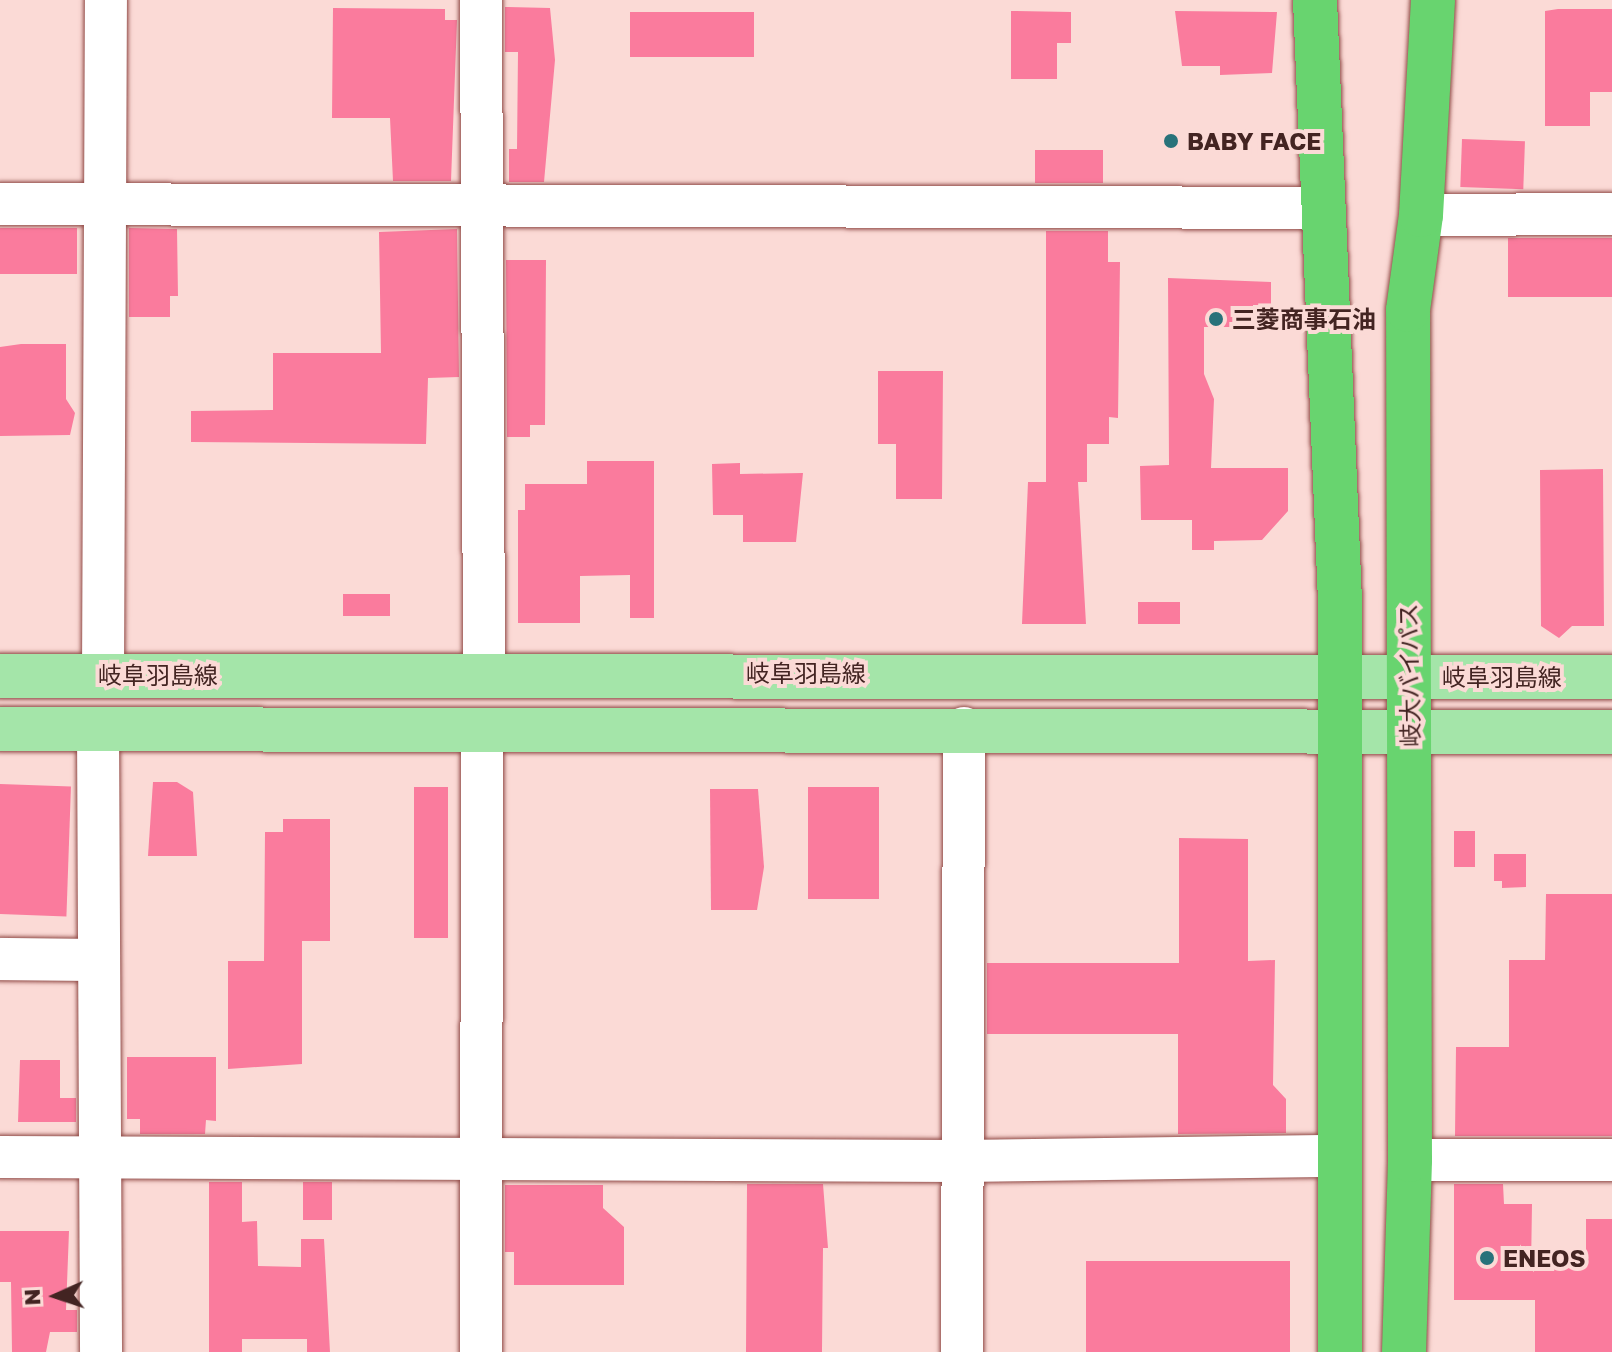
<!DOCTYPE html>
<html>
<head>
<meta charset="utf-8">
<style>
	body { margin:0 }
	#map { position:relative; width:1612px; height:1352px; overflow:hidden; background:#fbdad6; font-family:"Golos Text","Noto Sans JP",sans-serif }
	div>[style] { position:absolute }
	.building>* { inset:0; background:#fa7b9d; transform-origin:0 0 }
	.roads { filter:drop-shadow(0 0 2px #914b47) drop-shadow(0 0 2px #914b47) }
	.minor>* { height:42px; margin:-21px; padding:0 21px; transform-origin:21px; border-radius:21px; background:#fff }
	.major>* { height:44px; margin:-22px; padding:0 22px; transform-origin:22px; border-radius:22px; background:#a4e5a9 }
	.highway>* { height:44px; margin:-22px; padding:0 22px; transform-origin:22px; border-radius:22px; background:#68d46f }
	.dots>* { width:22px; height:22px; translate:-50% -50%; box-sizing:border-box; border:4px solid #fbdad6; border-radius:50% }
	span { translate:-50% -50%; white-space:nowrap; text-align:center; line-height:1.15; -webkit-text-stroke:8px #fbdad6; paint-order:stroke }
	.poi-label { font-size:24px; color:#432422; font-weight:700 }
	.left { translate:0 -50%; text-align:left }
	.street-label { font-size:24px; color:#432422 }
	.north { position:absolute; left:16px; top:1256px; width:80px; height:80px; -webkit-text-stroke:6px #fbdad6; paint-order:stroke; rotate:267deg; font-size:22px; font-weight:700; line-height:32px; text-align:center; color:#432422 }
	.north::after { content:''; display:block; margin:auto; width:28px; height:36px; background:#432422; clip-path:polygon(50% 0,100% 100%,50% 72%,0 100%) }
</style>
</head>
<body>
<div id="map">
	<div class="building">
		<div style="clip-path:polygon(505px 7px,550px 8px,555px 60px,544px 182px,509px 182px,509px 149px,517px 149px,518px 52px,505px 52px)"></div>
		<div style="clip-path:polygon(333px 8px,445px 9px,445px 20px,457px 20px,451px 181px,393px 181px,390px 118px,332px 118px)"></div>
		<div style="clip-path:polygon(1558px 9px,1612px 9px,1612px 92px,1590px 92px,1590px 126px,1545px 126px,1545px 11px)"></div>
		<div style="clip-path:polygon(1011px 11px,1071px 12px,1071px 43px,1057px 43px,1057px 79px,1011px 79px)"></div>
		<div style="clip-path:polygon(1175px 11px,1277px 12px,1272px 73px,1220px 75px,1220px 66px,1182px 66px)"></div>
		<div style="left:630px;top:12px;width:124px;height:45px"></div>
		<div style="left:1462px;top:139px;width:63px;height:48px;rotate:2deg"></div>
		<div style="left:1035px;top:150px;width:68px;height:33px"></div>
		<div style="left:0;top:228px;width:77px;height:46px"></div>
		<div style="clip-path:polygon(129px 228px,177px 229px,178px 296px,170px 296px,170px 317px,129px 317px)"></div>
		<div style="clip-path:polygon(457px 229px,459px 377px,428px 378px,426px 444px,191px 442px,191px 411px,273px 410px,273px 353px,381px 353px,379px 232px)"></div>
		<div style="clip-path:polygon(1046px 231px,1108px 231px,1108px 262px,1120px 262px,1118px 418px,1109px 417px,1109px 444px,1087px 444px,1087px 482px,1078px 482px,1086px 624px,1022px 624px,1028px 482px,1046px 482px)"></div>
		<div style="left:1612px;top:238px;width:59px;height:104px;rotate:90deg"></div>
		<div style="clip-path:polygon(506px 260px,546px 260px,545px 425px,530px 425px,530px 437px,507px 437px)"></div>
		<div style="clip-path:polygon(1168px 278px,1271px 282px,1271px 327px,1204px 327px,1204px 374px,1214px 399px,1211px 468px,1288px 468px,1288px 511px,1262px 540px,1214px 541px,1214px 550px,1192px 550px,1192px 520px,1141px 520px,1140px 466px,1169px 465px)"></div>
		<div style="clip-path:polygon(21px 344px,66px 344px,66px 399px,75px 413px,70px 435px,0 436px,0 347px)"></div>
		<div style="clip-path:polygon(878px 371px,943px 371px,942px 499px,896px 499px,896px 444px,878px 444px)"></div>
		<div style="clip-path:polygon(587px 461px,654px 461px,654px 618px,630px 618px,630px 575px,580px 576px,580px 623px,518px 623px,518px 510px,525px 510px,525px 484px,587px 484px)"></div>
		<div style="clip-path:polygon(740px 463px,740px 474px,803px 473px,796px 542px,743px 542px,743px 515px,713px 515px,712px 464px)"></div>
		<div style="clip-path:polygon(1603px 469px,1604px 626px,1572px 626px,1559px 638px,1541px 626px,1540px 470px)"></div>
		<div style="left:343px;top:594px;width:47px;height:22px"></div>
		<div style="left:1138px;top:602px;width:42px;height:22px"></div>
		<div style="clip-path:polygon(153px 782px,177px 782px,193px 792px,197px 856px,148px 856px)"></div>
		<div style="left:0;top:784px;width:71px;height:130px;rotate:2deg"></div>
		<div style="left:414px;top:787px;width:34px;height:151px"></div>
		<div style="left:808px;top:787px;width:71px;height:112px"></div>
		<div style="clip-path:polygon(710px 789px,758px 789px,764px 867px,757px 910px,711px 910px)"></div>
		<div style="clip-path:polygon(283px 819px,330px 819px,330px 941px,302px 941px,302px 1064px,228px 1069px,228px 961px,264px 961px,265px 832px,283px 832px)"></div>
		<div style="left:1454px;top:831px;width:21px;height:36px"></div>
		<div style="clip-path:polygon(1179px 838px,1248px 839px,1248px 961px,1275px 960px,1273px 1085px,1286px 1099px,1286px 1133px,1178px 1134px,1178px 1034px,987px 1034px,987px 963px,1179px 963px)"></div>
		<div style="clip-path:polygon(1494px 854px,1526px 854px,1526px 887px,1502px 888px,1502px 881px,1494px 881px)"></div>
		<div style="clip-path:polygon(1546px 894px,1612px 894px,1612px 1136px,1455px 1136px,1456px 1047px,1509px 1047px,1509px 960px,1545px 960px)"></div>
		<div style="clip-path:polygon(127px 1057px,216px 1057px,216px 1121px,206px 1120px,205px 1134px,140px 1134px,140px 1119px,127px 1119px)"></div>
		<div style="clip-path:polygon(20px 1060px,60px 1060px,60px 1098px,76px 1098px,76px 1122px,18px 1122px)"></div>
		<div style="clip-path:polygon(209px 1182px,242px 1182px,242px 1222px,257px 1221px,258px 1266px,301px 1267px,301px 1239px,324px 1239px,330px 1352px,307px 1352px,307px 1339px,242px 1339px,242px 1352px,209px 1352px)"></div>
		<div style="left:303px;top:1182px;width:29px;height:38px"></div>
		<div style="clip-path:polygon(747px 1184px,823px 1184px,828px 1248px,823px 1248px,822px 1352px,746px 1352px)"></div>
		<div style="clip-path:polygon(1454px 1184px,1503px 1184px,1504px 1204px,1532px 1204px,1531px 1268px,1586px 1268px,1586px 1219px,1612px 1219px,1612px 1352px,1535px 1352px,1535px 1300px,1454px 1300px)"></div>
		<div style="clip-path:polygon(505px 1185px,603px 1185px,603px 1208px,624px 1227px,624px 1285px,514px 1285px,514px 1252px,505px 1252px)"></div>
		<div style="clip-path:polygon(0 1231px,69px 1231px,66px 1310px,77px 1310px,77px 1332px,50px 1332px,46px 1352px,12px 1352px,11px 1282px,0 1282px)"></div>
		<div style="left:1086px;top:1261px;width:204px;height:91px"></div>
	</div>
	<div class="roads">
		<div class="minor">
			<div style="left:481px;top:0;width:674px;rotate:89.74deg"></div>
			<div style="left:0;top:204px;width:1323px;rotate:0.17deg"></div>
			<div style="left:1421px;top:215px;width:191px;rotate:-0.3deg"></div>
			<div style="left:103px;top:675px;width:675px;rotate:-89.75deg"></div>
			<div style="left:98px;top:729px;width:623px;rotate:89.72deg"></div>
			<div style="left:0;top:959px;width:99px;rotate:0.6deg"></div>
			<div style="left:0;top:1157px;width:959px;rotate:0.24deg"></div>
			<div style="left:959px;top:1161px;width:381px;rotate:-0.8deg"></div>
			<div style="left:1410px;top:1160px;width:202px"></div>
			<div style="left:481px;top:1352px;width:622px;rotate:-89.91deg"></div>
			<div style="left:962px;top:1352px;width:624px;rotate:-89.82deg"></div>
		</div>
		<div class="major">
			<div style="left:0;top:676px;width:1612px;rotate:0.04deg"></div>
			<div style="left:0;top:729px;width:1612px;rotate:0.11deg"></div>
		</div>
		<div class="highway">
			<div style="left:1315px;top:0;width:602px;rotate:87.62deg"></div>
			<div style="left:1340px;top:601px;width:751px;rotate:90deg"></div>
			<div style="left:1404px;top:1352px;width:192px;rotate:-88.2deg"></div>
			<div style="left:1410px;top:1160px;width:850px;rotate:-90.13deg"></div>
			<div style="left:1408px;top:310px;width:96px;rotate:-82.2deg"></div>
			<div style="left:1421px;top:215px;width:215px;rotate:-86.8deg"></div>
		</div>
	</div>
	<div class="dots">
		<div style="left:1171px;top:141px;background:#28727a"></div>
		<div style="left:1216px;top:319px;background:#28727a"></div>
		<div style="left:1487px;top:1258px;background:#28727a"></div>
	</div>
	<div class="poi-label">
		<span class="left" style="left:1187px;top:141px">BABY FACE</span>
		<span class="left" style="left:1232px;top:319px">三菱商事石油</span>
		<span class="left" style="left:1503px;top:1258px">ENEOS</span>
	</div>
	<div class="street-label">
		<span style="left:806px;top:673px">岐阜羽島線</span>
		<span style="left:158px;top:675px">岐阜羽島線</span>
		<span style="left:1409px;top:675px;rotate:-91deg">岐大バイパス</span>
		<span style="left:1502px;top:677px">岐阜羽島線</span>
	</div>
	<div class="north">N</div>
</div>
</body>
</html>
